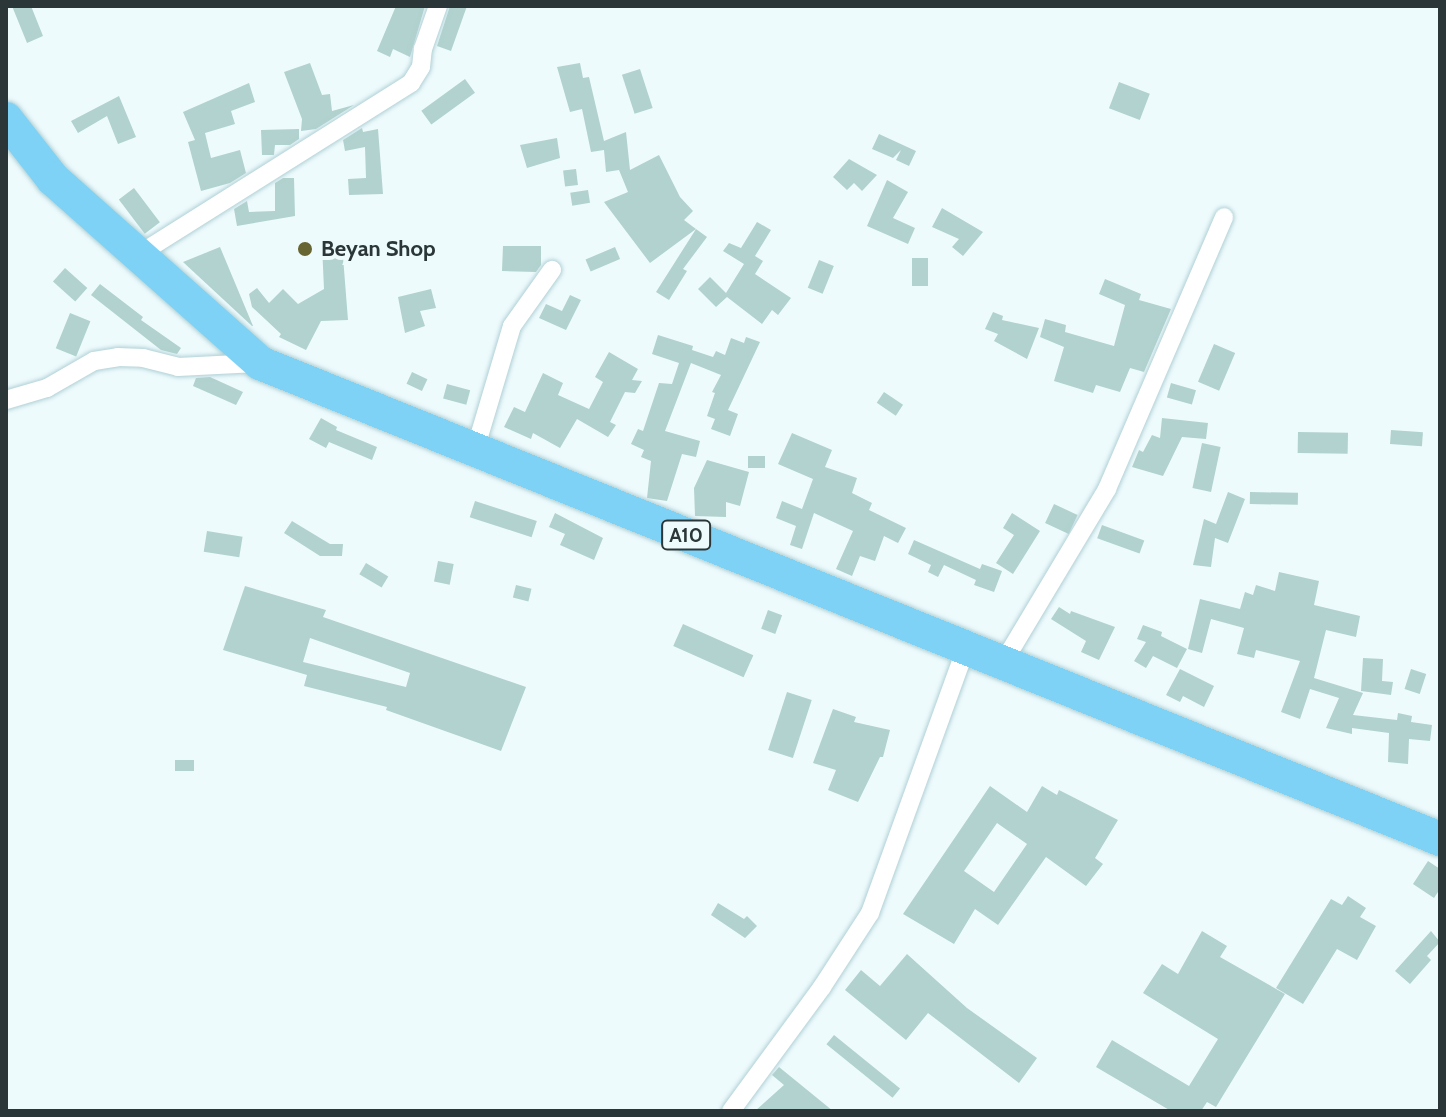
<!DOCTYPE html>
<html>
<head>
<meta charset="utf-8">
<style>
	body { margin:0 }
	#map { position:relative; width:1446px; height:1117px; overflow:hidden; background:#eefbfd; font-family:Cabin,sans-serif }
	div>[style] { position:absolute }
	.building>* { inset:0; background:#b1d2ce; transform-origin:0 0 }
	.roads { filter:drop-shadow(0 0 2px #b0d0d5) drop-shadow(0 0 2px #b0d0d5) }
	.street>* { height:18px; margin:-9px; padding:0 9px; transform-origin:9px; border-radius:9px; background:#fff }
	.highway>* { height:34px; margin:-17px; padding:0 17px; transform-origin:17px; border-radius:17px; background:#7ed2f6 }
	.dots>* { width:22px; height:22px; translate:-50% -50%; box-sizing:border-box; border:4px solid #eefbfd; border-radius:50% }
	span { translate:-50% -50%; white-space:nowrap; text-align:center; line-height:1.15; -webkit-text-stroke:8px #eefbfd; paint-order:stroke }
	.shield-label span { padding:2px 6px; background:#eefbfd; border:2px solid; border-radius:6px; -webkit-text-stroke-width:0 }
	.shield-label { font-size:20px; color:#2a3638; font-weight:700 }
	.poi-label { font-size:22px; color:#2a3638; font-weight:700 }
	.left { translate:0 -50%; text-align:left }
	.frame { position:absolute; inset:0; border:8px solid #2a3638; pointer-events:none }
</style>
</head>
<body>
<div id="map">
	<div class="building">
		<div style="clip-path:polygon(12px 6px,31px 6px,43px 36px,27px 43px)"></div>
		<div style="clip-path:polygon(396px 6px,425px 6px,410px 57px,393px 49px,390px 57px,377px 51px)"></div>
		<div style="clip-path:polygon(450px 6px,467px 6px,451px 51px,437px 46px)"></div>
		<div style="clip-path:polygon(310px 63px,322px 95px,330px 94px,332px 111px,354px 105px,316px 129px,301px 131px,302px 119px,284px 72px)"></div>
		<div style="clip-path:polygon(580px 63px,583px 78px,589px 77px,604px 141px,626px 132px,630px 170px,659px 155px,680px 197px,693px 211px,684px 220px,696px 229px,650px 263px,604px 202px,628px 192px,619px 170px,606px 172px,604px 150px,591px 152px,582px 109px,570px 112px,557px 67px)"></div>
		<div style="left:640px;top:69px;width:41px;height:19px;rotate:72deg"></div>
		<div style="left:465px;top:79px;width:17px;height:54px;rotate:54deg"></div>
		<div style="left:1119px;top:82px;width:33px;height:28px;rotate:21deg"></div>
		<div style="clip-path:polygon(249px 83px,255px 102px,231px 111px,235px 124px,205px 133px,211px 158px,240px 150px,246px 173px,230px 183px,201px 191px,188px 142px,195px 140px,183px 112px)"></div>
		<div style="clip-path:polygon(119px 96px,136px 137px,118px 144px,107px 116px,78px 133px,71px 121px)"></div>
		<div style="clip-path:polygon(362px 128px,363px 132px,378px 129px,383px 194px,349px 195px,348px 179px,366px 178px,365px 147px,345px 151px,343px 140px)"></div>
		<div style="clip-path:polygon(299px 129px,299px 139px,290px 145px,275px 145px,274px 155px,262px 155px,261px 130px)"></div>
		<div style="clip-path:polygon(879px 134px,916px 151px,909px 166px,896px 160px,901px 150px,893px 158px,872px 149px)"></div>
		<div style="clip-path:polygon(557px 138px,560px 158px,527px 168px,520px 145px)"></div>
		<div style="clip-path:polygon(849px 159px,877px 175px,862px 191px,854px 183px,847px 190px,833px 177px)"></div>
		<div style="left:576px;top:169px;width:16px;height:13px;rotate:83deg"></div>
		<div style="clip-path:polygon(283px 178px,294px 178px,295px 216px,237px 226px,234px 209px,247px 201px,249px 212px,275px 211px,275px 183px)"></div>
		<div style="clip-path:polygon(887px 180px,908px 192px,893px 218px,915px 228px,908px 244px,867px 226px)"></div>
		<div style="left:134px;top:188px;width:43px;height:19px;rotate:53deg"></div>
		<div style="left:588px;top:190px;width:13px;height:18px;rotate:81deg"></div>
		<div style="clip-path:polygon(942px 208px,983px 232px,963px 256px,952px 247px,959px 239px,932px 227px)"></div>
		<div style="clip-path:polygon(757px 222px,771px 230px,755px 256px,763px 261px,755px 274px,791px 298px,778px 315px,772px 310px,762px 324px,727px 297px,716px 307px,698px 289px,710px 277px,726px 293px,744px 264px,723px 251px,729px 243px,741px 248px)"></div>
		<div style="clip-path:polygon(696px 229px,707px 237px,683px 269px,687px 271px,669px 300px,656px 292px)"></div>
		<div style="clip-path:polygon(342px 244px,348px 320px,321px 321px,306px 350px,279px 337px,281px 334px,252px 307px,249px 294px,257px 288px,269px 303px,283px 289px,298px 304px,324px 289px,322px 245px)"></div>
		<div style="clip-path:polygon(503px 246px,541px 246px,541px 265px,536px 272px,502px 271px)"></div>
		<div style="clip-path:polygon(220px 247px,253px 326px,252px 326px,183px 262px)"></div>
		<div style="left:615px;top:247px;width:13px;height:32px;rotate:67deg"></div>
		<div style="left:912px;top:258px;width:16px;height:28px"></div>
		<div style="left:819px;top:260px;width:16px;height:30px;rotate:22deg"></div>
		<div style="left:65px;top:268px;width:30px;height:18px;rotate:42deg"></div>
		<div style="clip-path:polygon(1105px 279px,1141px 294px,1139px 300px,1171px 309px,1144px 372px,1130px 368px,1120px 392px,1096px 385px,1093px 393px,1054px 381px,1064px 347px,1040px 337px,1045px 319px,1066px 325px,1065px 332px,1114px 346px,1125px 305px,1099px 294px)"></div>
		<div style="clip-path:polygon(100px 284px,143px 317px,141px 320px,181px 348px,177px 354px,161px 350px,91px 295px)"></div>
		<div style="clip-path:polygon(431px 289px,436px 308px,420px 311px,425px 326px,405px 333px,398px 297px)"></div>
		<div style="clip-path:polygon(570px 295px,581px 300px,566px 330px,539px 318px,546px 304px,562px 311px)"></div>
		<div style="clip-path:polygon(993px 312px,1003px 316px,1002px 320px,1039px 328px,1027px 359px,994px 341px,998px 334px,985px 329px)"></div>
		<div style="left:70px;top:313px;width:22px;height:38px;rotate:22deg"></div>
		<div style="clip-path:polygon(658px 335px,693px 346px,692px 350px,713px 357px,716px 351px,725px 355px,731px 338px,744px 343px,746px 337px,760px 342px,728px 410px,738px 414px,730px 436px,711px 429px,715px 419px,707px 416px,715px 393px,712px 392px,721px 375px,691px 363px,665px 431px,700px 441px,696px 457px,682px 454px,667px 501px,647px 498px,651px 461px,641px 457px,644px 450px,631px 444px,638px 429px,643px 431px,659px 383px,672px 384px,679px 363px,652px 354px)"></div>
		<div style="left:1214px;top:344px;width:23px;height:41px;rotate:23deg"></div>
		<div style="clip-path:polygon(609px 352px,638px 369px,632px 380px,642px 381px,635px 393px,625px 392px,610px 422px,616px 425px,608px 437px,577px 419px,560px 448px,533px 433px,531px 439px,504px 427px,514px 407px,525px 412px,543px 373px,563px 383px,558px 395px,589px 409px,603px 382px,595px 377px)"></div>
		<div style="left:412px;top:372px;width:17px;height:13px;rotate:25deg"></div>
		<div style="clip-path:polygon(210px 377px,243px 392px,236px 405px,193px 386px,196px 378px)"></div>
		<div style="left:1171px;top:383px;width:26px;height:15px;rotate:16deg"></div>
		<div style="left:447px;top:384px;width:24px;height:15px;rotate:15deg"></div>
		<div style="left:884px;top:392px;width:23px;height:13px;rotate:34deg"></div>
		<div style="clip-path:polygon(321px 418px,337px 427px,336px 430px,377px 447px,372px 460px,329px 442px,326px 448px,309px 439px)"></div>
		<div style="clip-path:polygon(1162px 418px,1208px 423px,1206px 439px,1182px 437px,1163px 476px,1132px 467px,1139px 450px,1143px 452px,1152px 435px,1160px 438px)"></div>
		<div style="left:1391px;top:430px;width:32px;height:14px;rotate:4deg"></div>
		<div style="left:1298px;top:432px;width:50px;height:21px;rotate:1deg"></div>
		<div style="clip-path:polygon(792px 433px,832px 450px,825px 467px,857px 478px,852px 493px,872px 503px,869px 510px,906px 528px,898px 543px,884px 536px,875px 561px,860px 556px,852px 576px,836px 569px,853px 531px,814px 513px,802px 549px,790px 545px,796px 526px,776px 518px,782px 501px,802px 509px,813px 479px,778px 464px)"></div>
		<div style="left:1202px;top:443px;width:19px;height:46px;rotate:12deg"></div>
		<div style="left:748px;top:456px;width:17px;height:12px"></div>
		<div style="clip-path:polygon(707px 460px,749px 472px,740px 506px,726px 502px,726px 517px,695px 516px,694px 488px)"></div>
		<div style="clip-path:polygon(1228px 492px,1245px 499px,1228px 543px,1215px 538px,1211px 567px,1193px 565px,1204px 519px,1216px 524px)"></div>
		<div style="left:1250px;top:492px;width:48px;height:12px;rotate:1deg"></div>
		<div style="left:475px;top:501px;width:65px;height:17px;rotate:18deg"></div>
		<div style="left:1054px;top:504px;width:26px;height:21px;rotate:25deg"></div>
		<div style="clip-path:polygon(555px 513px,603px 538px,594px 560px,560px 545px,565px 534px,549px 527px)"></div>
		<div style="clip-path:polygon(1012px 513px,1040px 531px,1013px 574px,996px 563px,1014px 535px,1003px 528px)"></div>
		<div style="clip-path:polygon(292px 521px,330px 544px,343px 544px,342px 556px,320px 556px,284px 533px)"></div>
		<div style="left:1102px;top:525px;width:45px;height:14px;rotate:20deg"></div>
		<div style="left:207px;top:531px;width:36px;height:21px;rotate:9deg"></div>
		<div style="clip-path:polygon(914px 540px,980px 569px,982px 564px,1002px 571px,994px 592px,974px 585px,976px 580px,944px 565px,938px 577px,928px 572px,931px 565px,908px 554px)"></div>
		<div style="left:438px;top:561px;width:16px;height:21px;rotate:11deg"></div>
		<div style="left:366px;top:563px;width:26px;height:13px;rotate:31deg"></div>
		<div style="clip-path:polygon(1279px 572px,1319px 581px,1314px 605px,1360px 616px,1356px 637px,1326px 630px,1314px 678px,1363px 693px,1353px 715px,1397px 720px,1398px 713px,1412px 716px,1411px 722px,1432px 725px,1430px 741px,1409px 739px,1408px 764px,1388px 762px,1389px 733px,1352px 728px,1352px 734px,1326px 728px,1339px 698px,1310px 689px,1300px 719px,1281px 712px,1300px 661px,1256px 650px,1254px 658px,1237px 654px,1244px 628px,1211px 619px,1202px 653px,1188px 649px,1200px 599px,1240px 609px,1245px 592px,1253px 595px,1256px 585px,1275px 591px)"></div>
		<div style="left:516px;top:585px;width:16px;height:13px;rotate:14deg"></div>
		<div style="clip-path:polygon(evenodd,245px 586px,326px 610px,323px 617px,526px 687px,501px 751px,386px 710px,387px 707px,304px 686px,307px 675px,223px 650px,245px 586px,310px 638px,410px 673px,406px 687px,303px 662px,310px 638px)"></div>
		<div style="clip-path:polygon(1059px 607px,1070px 614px,1071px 611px,1115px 627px,1099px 660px,1081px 652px,1086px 641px,1051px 619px)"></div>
		<div style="left:768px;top:610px;width:15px;height:20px;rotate:20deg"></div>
		<div style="left:683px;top:624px;width:77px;height:24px;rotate:24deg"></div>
		<div style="clip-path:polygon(1143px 625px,1162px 632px,1161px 636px,1187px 649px,1177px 668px,1153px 656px,1146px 668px,1134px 661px,1146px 642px,1137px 639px)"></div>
		<div style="clip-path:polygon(1363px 658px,1383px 659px,1382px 681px,1393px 682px,1391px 695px,1361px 691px)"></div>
		<div style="clip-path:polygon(1180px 669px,1214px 686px,1204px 707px,1183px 696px,1180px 702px,1166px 695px)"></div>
		<div style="left:1411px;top:669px;width:16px;height:21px;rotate:18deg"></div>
		<div style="left:787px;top:692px;width:26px;height:61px;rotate:18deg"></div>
		<div style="clip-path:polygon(833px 709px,856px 717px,854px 722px,890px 730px,883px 757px,880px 757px,858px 802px,828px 790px,836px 770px,813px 763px)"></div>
		<div style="left:175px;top:760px;width:19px;height:11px"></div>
		<div style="clip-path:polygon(evenodd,990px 786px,1027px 812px,1042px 786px,1057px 795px,1059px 790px,1118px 820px,1095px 858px,1103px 864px,1086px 886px,1046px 857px,998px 925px,975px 909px,954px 944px,903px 914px,990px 786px,997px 823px,1027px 844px,994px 892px,964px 871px,997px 823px)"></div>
		<div style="clip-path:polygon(1428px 861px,1440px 869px,1440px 889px,1434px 898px,1413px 884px)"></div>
		<div style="clip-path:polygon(1348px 896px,1366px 908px,1360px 917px,1376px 926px,1357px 960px,1337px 949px,1303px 1004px,1276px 988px,1331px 899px,1342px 905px)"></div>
		<div style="clip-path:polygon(718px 903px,744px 919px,747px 916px,757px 926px,745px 938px,711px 915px)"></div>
		<div style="clip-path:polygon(1202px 931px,1227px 946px,1220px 957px,1285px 994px,1216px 1107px,1207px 1102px,1201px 1111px,1171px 1111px,1096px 1067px,1112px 1040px,1189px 1086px,1218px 1039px,1143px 993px,1162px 964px,1178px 974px)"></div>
		<div style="clip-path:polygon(1431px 931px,1440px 942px,1427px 956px,1431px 960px,1410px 984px,1395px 971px)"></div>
		<div style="clip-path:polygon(907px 954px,967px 1008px,1037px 1058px,1019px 1083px,928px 1013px,906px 1040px,845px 990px,861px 970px,880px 986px)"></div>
		<div style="left:834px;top:1035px;width:85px;height:12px;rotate:39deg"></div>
		<div style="clip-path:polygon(779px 1067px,833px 1111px,755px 1111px,784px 1085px,772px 1075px)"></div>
	</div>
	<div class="roads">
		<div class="street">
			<div style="left:138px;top:255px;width:323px;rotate:-32.2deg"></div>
			<div style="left:411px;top:83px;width:19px;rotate:-58deg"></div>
			<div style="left:421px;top:67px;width:18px;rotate:-84deg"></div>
			<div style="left:423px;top:49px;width:46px;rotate:-70.8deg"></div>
			<div style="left:6px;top:400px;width:43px;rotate:-16.3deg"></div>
			<div style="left:47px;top:388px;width:54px;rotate:-29.9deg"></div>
			<div style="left:94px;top:361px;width:24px;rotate:-9deg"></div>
			<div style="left:118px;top:357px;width:25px;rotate:2deg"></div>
			<div style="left:143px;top:358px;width:36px;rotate:14deg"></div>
			<div style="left:178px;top:367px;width:79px;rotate:-2.9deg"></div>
			<div style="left:475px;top:450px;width:129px;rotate:-73.4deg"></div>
			<div style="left:512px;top:326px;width:69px;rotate:-54.5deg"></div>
			<div style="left:1003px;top:663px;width:203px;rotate:-59.1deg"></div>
			<div style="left:1107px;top:489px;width:296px;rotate:-66.7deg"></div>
			<div style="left:731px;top:1111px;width:154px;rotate:-53.7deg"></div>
			<div style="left:822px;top:987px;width:88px;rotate:-57deg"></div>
			<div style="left:870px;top:913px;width:282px;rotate:-70.1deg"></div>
		</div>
		<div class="highway">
			<div style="left:6px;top:119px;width:76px;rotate:51.9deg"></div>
			<div style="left:53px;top:179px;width:277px;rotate:41.6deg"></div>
			<div style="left:260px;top:363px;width:1272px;rotate:21.97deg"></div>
		</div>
	</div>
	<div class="dots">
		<div style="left:305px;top:249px;background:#676532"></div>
	</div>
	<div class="shield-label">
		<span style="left:686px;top:535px">A10</span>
	</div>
	<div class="poi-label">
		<span class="left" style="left:321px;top:249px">Beyan Shop</span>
	</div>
	<div class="frame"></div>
</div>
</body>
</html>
